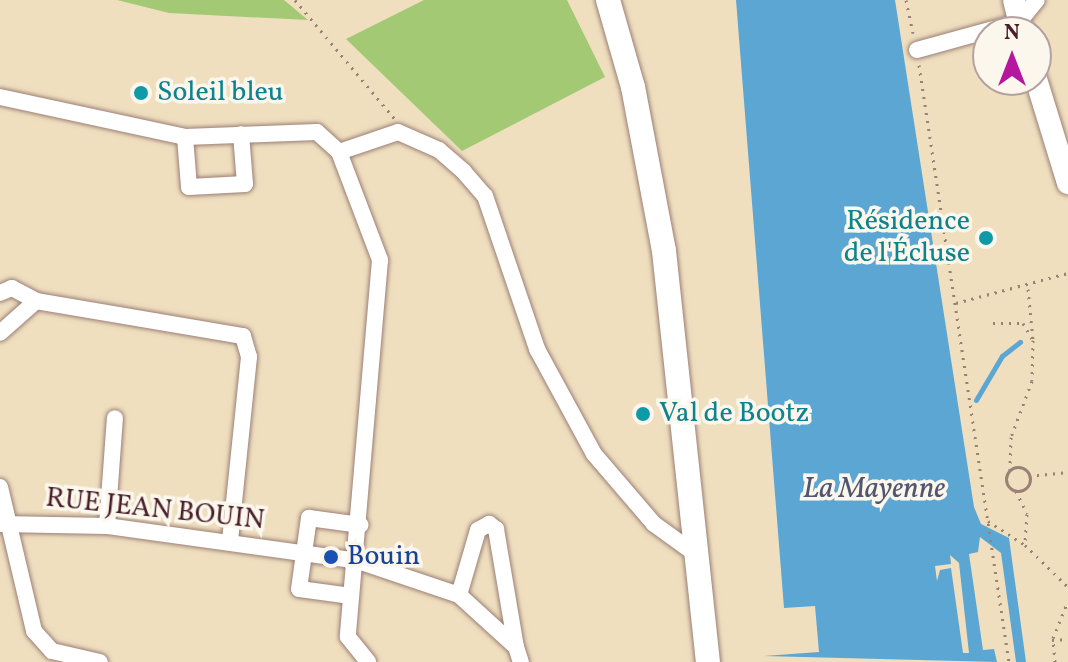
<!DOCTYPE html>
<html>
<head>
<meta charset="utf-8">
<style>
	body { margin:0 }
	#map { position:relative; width:1068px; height:662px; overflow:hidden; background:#efdfbf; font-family:Vollkorn,serif }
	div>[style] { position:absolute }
	.green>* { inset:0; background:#a3c974 }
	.water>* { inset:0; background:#5ca6d4 }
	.stream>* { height:5px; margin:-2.5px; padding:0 2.5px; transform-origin:2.5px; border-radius:2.5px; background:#5ca6d4 }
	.path>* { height:3px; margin-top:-1.5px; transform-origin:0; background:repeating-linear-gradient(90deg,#9c7f75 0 2px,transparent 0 8px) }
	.path>.ring { margin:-1.5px; padding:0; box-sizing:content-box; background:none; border:3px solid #9c7f75; border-radius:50% }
	.roads { filter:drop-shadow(0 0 2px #9c7f75) drop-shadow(0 0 2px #9c7f75) }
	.minor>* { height:16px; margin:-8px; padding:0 8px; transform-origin:8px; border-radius:8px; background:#fff }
	.tertiary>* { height:22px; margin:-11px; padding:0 11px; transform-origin:11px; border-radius:11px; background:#fff }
	.secondary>* { height:24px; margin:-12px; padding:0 12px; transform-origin:12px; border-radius:12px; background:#fff }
	.dots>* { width:22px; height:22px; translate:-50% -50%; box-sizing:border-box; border:4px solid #fbf7ec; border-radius:50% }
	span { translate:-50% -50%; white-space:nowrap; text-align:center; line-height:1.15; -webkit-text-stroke:7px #fbf7ec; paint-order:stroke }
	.culture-label { font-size:28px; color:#0d838f }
	.left { translate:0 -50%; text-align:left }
	.right { translate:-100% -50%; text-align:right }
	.street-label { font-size:28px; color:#4a1f2b }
	.transit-label { font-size:28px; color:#164399 }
	.water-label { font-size:30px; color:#51556f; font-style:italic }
	.north { position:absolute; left:972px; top:16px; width:80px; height:80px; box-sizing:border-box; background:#fbf7ec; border:2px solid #b4a19f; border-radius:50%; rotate:0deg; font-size:22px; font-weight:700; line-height:32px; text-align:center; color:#4a1f2b }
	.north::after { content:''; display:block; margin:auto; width:28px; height:36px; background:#b5179e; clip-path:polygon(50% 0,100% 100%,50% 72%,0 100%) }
</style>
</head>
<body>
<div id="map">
	<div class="green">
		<div style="clip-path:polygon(117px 0,284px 0,308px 20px,169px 13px)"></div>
		<div style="clip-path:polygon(424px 0,567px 0,605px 77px,462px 151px,346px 39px)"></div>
	</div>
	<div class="water">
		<div style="clip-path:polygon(evenodd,736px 0,895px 0,974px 507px,981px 524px,1009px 538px,1026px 662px,1016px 662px,1001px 553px,980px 537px,978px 552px,969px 554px,983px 650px,994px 649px,997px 662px,764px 656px,819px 652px,815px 606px,784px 608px,736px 0,950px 555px,959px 563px,969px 653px,963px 653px,951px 568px,940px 570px,937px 581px,935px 566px,951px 564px,950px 555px)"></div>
	</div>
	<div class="stream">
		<div style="left:976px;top:400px;width:51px;rotate:-59.4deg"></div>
		<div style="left:1002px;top:356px;width:23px;rotate:-38deg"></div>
	</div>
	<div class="path">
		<div style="left:295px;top:0;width:155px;rotate:50deg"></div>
		<div style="left:906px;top:0;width:34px;rotate:78deg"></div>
		<div style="left:919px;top:65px;width:604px;rotate:81.43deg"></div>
		<div style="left:1028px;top:289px;width:51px;rotate:84.4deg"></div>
		<div style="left:956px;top:303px;width:116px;rotate:-15deg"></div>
		<div style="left:993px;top:323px;width:30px"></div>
		<div style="left:1023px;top:323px;width:20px;rotate:60deg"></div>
		<div style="left:1033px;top:340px;width:41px;rotate:91.4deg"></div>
		<div style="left:1032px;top:381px;width:60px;rotate:110.6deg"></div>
		<div style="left:1011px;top:437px;width:33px;rotate:92deg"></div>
		<div class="ring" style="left:1006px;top:467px;width:21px;height:21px"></div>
		<div style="left:1029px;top:476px;width:39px;rotate:-6deg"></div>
		<div style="left:1016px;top:491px;width:25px;rotate:64deg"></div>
		<div style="left:1027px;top:514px;width:31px;rotate:94deg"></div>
		<div style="left:1025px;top:545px;width:60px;rotate:44.3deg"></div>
		<div style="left:988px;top:521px;width:44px;rotate:33deg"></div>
		<div style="left:1052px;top:640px;width:16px;rotate:-4deg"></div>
		<div style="left:1055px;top:662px;width:24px;rotate:-95deg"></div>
		<div style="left:1053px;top:638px;width:40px;rotate:-68deg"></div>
	</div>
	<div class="roads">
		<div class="minor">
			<div style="left:917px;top:50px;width:106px;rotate:-15.4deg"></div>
			<div style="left:1019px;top:22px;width:28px;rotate:-51deg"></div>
			<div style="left:0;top:97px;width:189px;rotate:12.2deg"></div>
			<div style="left:185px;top:137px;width:132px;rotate:-2.2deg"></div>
			<div style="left:317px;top:132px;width:30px;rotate:42deg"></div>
			<div style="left:339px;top:152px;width:116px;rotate:69.2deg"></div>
			<div style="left:380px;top:260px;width:378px;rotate:94.9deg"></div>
			<div style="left:348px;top:637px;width:32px;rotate:51deg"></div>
			<div style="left:185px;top:137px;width:50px;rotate:85.4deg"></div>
			<div style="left:189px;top:187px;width:56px;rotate:-3.1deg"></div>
			<div style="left:245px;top:184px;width:50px;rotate:-94.6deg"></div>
			<div style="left:339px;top:152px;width:62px;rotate:-18.7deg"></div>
			<div style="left:398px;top:132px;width:45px;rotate:23.7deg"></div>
			<div style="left:439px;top:150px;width:33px;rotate:41deg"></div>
			<div style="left:464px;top:172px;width:32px;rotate:49deg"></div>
			<div style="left:485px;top:196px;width:162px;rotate:71.2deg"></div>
			<div style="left:537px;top:349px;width:119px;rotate:61.5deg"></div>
			<div style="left:594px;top:454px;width:92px;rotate:49.4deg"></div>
			<div style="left:654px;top:524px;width:53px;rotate:35.8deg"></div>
			<div style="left:0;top:293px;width:13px;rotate:-23deg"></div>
			<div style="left:12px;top:288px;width:27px;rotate:28deg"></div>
			<div style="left:36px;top:301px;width:48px;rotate:138.4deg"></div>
			<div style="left:36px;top:301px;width:210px;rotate:9.6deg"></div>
			<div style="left:243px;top:336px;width:22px;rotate:74deg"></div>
			<div style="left:249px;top:357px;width:184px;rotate:95.9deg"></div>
			<div style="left:0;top:487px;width:148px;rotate:76.7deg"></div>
			<div style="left:34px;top:631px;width:27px;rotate:48deg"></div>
			<div style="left:52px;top:651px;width:49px;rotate:12.9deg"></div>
			<div style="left:0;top:524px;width:107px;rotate:1.1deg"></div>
			<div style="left:107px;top:526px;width:253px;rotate:7.9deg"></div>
			<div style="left:358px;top:561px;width:107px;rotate:18.6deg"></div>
			<div style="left:459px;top:595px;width:77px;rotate:42.4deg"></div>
			<div style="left:516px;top:647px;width:16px;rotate:72deg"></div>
			<div style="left:107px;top:526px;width:108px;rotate:-85.8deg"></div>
			<div style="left:459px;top:595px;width:68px;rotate:-73.7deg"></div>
			<div style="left:478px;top:530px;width:13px;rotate:-29deg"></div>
			<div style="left:489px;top:524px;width:9px;rotate:36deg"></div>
			<div style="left:496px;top:529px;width:120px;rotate:80.4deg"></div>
			<div style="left:351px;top:596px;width:52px;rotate:-172.3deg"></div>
			<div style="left:299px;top:589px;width:72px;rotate:-82deg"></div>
			<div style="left:309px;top:518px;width:52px;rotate:7.7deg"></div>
		</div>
		<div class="tertiary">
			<div style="left:1014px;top:0;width:33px;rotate:76deg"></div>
			<div style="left:1036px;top:79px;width:109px;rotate:72.9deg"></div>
		</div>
		<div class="secondary">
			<div style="left:608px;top:0;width:91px;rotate:74deg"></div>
			<div style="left:633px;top:87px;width:167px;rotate:79.3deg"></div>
			<div style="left:664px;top:251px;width:413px;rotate:83.9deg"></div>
		</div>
	</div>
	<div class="dots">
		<div style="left:141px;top:93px;background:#0f9aa8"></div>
		<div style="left:986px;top:238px;background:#0f9aa8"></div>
		<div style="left:643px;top:414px;background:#0f9aa8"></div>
		<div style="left:331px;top:557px;background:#1a4fb4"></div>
	</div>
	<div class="culture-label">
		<span class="left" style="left:157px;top:93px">Soleil bleu</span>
		<span class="right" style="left:970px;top:238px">Résidence<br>de l'Écluse</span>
		<span class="left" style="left:659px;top:414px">Val de Bootz</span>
	</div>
	<div class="street-label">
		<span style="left:155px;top:510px;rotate:6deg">RUE JEAN BOUIN</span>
	</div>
	<div class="transit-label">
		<span class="left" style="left:347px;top:557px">Bouin</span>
	</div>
	<div class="water-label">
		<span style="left:874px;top:489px">La Mayenne</span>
	</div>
	<div class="north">N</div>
</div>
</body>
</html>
